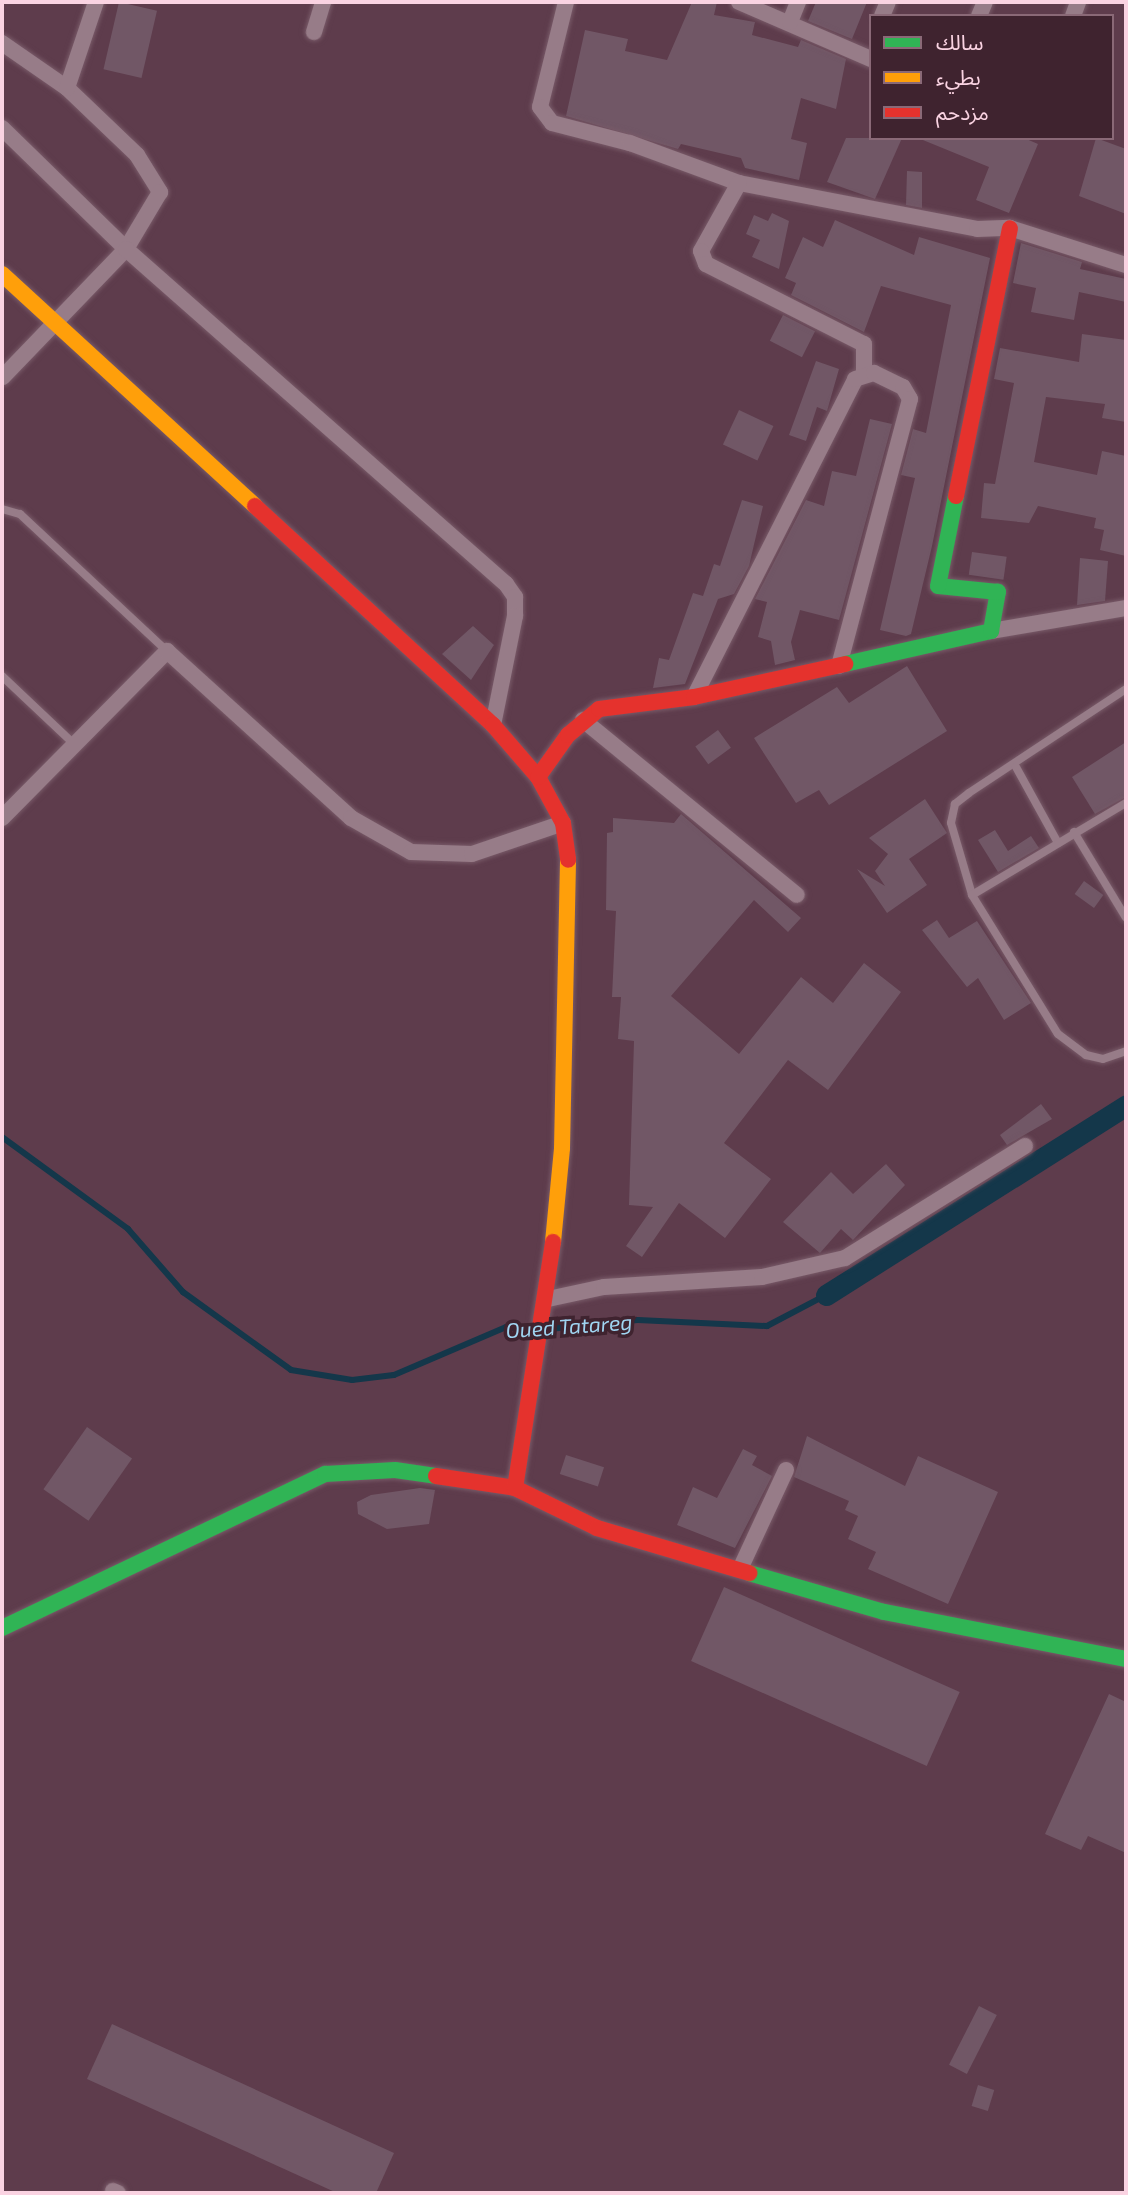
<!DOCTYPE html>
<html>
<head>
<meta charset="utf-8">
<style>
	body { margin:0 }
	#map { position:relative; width:1128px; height:2195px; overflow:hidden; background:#5e3c4c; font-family:"Exo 2","Noto Sans Arabic",sans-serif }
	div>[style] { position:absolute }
	.stream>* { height:6px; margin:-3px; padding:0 3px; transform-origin:3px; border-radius:3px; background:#14374a }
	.canal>* { height:21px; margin:-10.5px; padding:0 10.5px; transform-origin:10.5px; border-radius:10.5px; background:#14374a }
	.building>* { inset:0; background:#715766; transform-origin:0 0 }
	.roads { filter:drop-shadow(0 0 2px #785a68) drop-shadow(0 0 2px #785a68) }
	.lane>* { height:8px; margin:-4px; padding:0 4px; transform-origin:4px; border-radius:4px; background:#977c88 }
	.street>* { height:16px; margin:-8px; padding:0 8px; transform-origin:8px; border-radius:8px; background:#977c88 }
	.fast>* { height:16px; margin:-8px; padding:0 8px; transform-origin:8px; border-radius:8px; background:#30b455 }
	.slow>* { height:16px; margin:-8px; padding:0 8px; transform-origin:8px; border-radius:8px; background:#ff9f0a }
	.jam>* { height:16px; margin:-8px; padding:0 8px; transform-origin:8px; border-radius:8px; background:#e5322d }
	span { translate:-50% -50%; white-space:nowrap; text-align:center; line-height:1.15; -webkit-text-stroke:7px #3f232f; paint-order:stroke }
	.water-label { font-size:21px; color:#a0d5f2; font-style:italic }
	.frame { position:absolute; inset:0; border:4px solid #fad3e2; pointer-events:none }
	.legend { position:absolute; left:869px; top:14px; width:245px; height:126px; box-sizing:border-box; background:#3f232f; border:2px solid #8a6977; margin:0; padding:9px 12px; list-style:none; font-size:21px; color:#fad3e2 }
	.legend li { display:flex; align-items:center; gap:14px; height:35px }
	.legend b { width:35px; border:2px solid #8a6977 }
</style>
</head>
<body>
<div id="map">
	<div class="stream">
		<div style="left:2px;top:1137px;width:156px;rotate:36.1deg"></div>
		<div style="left:128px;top:1229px;width:84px;rotate:48.9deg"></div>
		<div style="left:183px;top:1292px;width:133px;rotate:35.8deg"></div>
		<div style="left:291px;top:1370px;width:62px;rotate:9.3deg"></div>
		<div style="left:352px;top:1380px;width:42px;rotate:-6.8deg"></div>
		<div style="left:394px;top:1375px;width:122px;rotate:-23.2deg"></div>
		<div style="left:506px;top:1327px;width:32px;rotate:7deg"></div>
		<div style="left:549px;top:1329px;width:89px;rotate:-5.8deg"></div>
		<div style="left:638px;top:1320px;width:129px;rotate:2.7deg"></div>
		<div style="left:767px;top:1326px;width:67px;rotate:-27.7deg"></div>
	</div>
	<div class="canal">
		<div style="left:826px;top:1295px;width:355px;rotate:-32.3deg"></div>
	</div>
	<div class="building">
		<div style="left:119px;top:2px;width:39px;height:69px;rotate:13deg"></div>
		<div style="clip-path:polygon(692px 2px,717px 2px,714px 15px,755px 22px,752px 35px,798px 47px,801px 40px,846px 59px,836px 109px,801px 98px,791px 139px,807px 143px,799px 180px,745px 168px,741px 158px,681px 144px,678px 149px,566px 116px,585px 30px,628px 39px,625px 51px,667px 60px)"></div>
		<div style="clip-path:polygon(816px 2px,867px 2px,852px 39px,808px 21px)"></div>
		<div style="clip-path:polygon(846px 138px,902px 138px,875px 199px,827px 182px)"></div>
		<div style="clip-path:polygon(918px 138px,1024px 138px,1038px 144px,1009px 213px,976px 200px,989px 167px)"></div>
		<div style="clip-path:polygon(1096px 138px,1126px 149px,1126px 214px,1079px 196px)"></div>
		<div style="clip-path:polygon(907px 171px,922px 172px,922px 208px,906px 205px)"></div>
		<div style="clip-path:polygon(772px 213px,789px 221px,779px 269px,752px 257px,760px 240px,746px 234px,754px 215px,768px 221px)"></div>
		<div style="clip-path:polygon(835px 220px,914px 255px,919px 237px,990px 258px,932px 546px,911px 634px,906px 636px,880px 630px,915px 478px,901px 475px,913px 429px,926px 433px,951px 305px,881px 286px,864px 332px,791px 295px,796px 283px,785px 278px,803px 237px,823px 247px)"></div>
		<div style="clip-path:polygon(1021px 243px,1082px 262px,1080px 269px,1126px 279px,1126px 302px,1079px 292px,1074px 320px,1031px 312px,1036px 288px,1013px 283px)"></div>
		<div style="left:783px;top:315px;width:36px;height:29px;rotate:27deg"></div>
		<div style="clip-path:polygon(1082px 334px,1126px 340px,1126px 422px,1102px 418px,1105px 404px,1046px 397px,1034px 462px,1097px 475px,1102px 451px,1126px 456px,1126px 556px,1100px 550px,1104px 530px,1094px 528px,1096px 518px,1038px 506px,1029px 523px,981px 518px,984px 483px,995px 484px,1014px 383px,994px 379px,1000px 348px,1079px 362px)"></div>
		<div style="clip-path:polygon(816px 361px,839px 369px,827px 411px,817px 407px,806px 441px,789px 435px)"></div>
		<div style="left:739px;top:410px;width:38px;height:38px;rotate:25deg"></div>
		<div style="clip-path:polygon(870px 419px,892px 424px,839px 620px,800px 610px,791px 642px,795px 660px,775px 665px,771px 641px,758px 637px,767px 602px,755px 599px,806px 500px,824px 506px,832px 471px,856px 476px)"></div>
		<div style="clip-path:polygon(742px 500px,763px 506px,749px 566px,734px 594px,718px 599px,685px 684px,653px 688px,659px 658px,669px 660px,693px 593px,703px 596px,714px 564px,720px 566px)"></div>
		<div style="left:972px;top:552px;width:35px;height:23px;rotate:8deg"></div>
		<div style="clip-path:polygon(1080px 558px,1108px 561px,1105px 601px,1077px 605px)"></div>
		<div style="clip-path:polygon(473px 626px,494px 645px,471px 680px,442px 654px)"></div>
		<div style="clip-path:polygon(907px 666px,947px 731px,829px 805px,819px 790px,796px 803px,754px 738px,837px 687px,849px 703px)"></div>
		<div style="left:718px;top:730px;width:22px;height:28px;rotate:54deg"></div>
		<div style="clip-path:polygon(1126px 742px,1126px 797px,1095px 814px,1072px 777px)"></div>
		<div style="clip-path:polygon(925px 799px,947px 833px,909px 859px,927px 885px,887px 913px,857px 869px,885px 886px,875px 871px,888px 854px,869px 838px)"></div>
		<div style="clip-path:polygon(681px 814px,801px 918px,788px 932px,754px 900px,671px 996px,739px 1054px,801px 977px,833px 1003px,864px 963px,901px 992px,828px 1090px,788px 1060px,724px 1143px,771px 1179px,725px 1238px,679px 1203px,642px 1257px,626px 1246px,653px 1207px,629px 1205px,634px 1041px,618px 1039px,621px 997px,612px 997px,616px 911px,606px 910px,607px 833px,613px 832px,613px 818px,674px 823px)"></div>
		<div style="clip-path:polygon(995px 830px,1008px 851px,1031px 836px,1039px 848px,998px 872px,978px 840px)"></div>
		<div style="left:1084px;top:881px;width:24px;height:16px;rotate:36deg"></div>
		<div style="clip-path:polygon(937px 920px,949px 938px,977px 921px,1031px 1003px,1004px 1020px,978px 978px,967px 987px,922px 930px)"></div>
		<div style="clip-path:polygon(1041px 1104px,1052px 1119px,1007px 1145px,1000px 1135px)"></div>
		<div style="clip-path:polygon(886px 1164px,905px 1185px,853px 1240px,841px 1229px,820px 1253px,783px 1222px,831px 1172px,853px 1194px)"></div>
		<div style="left:87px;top:1427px;width:55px;height:76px;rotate:35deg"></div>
		<div style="clip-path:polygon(807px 1436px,905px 1486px,918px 1456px,998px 1492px,948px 1604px,868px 1569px,876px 1552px,848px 1539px,858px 1516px,845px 1510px,849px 1501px,794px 1477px)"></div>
		<div style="clip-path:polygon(743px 1449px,757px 1456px,752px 1465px,772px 1476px,735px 1548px,677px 1525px,693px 1487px,717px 1498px)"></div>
		<div style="left:566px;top:1455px;width:40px;height:20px;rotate:18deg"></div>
		<div style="clip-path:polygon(420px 1488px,435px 1490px,429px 1524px,387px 1529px,358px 1514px,357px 1502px,371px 1495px)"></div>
		<div style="left:724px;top:1587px;width:258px;height:81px;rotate:24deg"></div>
		<div style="clip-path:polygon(1109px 1694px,1126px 1702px,1126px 1853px,1088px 1836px,1081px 1850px,1045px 1834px)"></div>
		<div style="left:979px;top:2006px;width:20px;height:66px;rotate:27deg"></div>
		<div style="clip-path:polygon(112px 2024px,394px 2153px,376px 2193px,337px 2193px,87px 2079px)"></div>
		<div style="left:978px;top:2085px;width:17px;height:22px;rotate:17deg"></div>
	</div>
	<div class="roads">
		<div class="lane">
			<div style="left:2px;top:509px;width:19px;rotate:16deg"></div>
			<div style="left:20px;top:514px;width:201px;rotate:43deg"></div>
			<div style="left:2px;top:676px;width:100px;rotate:43.4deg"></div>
			<div style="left:1126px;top:689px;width:188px;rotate:146.5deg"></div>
			<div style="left:969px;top:793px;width:18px;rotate:142deg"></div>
			<div style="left:955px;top:804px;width:19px;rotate:102deg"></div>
			<div style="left:951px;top:823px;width:75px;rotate:73.7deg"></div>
			<div style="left:972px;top:895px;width:163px;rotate:58.3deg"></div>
			<div style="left:1058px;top:1034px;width:35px;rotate:37deg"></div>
			<div style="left:1086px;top:1055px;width:17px;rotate:13deg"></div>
			<div style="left:1103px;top:1059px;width:24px;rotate:-19deg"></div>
			<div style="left:1016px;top:767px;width:87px;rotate:61.1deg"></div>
			<div style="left:1074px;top:832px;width:100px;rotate:58.8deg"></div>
			<div style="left:972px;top:895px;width:179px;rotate:-30.9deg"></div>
		</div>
		<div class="street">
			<div style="left:566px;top:2px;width:108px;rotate:103.9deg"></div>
			<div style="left:540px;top:107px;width:20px;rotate:53deg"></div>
			<div style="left:552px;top:123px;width:81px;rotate:14.4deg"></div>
			<div style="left:630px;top:143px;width:116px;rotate:20.2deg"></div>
			<div style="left:739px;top:183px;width:242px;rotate:10.9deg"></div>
			<div style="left:977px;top:229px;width:33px;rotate:-2deg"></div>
			<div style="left:1010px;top:228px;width:122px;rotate:17.7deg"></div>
			<div style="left:739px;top:2px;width:144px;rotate:23.4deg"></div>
			<div style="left:882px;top:16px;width:15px;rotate:-67deg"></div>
			<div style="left:979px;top:16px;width:15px;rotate:-67deg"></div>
			<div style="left:1073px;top:16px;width:15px;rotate:-70deg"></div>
			<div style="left:790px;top:22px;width:22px;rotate:-68deg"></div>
			<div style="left:314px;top:32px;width:31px;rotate:-73deg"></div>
			<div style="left:2px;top:43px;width:79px;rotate:34.7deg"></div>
			<div style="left:67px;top:88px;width:97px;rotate:43.7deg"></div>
			<div style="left:137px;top:155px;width:44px;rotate:58.1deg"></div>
			<div style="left:160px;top:192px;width:66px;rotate:120.8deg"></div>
			<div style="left:126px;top:249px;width:178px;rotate:133.9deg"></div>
			<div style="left:67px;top:88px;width:91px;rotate:-71.4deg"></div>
			<div style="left:2px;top:128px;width:173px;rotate:44.3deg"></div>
			<div style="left:126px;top:249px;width:507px;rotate:41.4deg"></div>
			<div style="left:506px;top:584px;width:16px;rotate:55deg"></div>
			<div style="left:515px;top:597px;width:19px;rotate:90deg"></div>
			<div style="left:515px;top:616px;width:111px;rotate:101.4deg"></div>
			<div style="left:739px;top:183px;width:78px;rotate:119.2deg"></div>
			<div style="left:701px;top:251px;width:14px;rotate:69deg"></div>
			<div style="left:706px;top:264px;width:177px;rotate:26.9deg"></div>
			<div style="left:864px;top:344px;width:28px;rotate:90deg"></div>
			<div style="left:991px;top:631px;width:137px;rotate:-9.7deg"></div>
			<div style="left:694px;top:697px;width:356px;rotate:-63.1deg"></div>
			<div style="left:855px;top:379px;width:20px;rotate:-18deg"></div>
			<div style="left:874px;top:373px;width:32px;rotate:26deg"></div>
			<div style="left:903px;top:387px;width:14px;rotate:60deg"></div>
			<div style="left:910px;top:399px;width:276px;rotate:104.9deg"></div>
			<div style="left:583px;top:720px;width:276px;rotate:39.3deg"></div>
			<div style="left:2px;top:818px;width:235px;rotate:-45.3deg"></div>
			<div style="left:167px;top:651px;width:248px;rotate:42.2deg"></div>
			<div style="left:351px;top:818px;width:69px;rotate:29.5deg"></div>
			<div style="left:411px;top:852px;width:61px;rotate:1.9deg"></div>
			<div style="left:472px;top:854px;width:96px;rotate:-18.8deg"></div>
			<div style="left:548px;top:1299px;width:57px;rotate:-12.1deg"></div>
			<div style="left:604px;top:1287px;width:158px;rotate:-3.6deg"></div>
			<div style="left:762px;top:1277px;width:85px;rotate:-12.9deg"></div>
			<div style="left:845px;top:1258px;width:212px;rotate:-31.9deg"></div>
			<div style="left:741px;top:1567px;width:107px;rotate:-65.1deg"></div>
			<div style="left:113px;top:2191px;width:5px;rotate:22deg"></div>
		</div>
		<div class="fast">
			<div style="left:845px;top:664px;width:150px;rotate:-12.7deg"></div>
			<div style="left:991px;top:631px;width:40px;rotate:-80deg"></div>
			<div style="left:998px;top:592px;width:60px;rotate:-174.3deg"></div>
			<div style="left:938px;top:586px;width:92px;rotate:-78.7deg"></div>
			<div style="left:749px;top:1573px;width:141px;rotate:16.1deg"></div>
			<div style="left:884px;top:1612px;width:247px;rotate:11deg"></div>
			<div style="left:2px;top:1628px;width:358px;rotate:-25.5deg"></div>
			<div style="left:325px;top:1474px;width:70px;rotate:-3.3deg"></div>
			<div style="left:395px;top:1470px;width:41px;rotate:8.3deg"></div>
		</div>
		<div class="slow">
			<div style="left:2px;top:274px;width:343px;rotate:42.5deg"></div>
			<div style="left:553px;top:1242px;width:94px;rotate:-84.5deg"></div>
			<div style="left:562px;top:1148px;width:288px;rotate:-88.8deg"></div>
		</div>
		<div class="jam">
			<div style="left:956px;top:496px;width:273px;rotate:-78.6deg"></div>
			<div style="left:255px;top:506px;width:323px;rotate:42.6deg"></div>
			<div style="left:493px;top:725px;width:69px;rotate:49.1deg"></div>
			<div style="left:538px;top:777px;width:52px;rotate:61.5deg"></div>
			<div style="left:563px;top:823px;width:37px;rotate:82deg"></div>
			<div style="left:538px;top:777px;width:52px;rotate:-54.5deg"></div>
			<div style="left:568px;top:735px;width:40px;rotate:-40deg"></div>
			<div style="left:599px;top:709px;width:96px;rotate:-7.2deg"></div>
			<div style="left:694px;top:697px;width:155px;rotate:-12.3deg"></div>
			<div style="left:436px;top:1476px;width:80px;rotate:8.6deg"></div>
			<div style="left:515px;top:1488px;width:91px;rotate:26deg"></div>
			<div style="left:597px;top:1528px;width:159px;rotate:16.5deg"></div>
			<div style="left:515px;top:1488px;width:249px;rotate:-81.2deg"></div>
		</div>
	</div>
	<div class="water-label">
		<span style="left:569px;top:1326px;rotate:-4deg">Oued Tatareg</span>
	</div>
	<div class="frame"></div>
	<ul class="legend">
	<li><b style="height:9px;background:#30b455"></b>سالك</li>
	<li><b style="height:9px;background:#ff9f0a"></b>بطيء</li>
	<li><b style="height:9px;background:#e5322d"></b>مزدحم</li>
	</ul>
</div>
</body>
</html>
